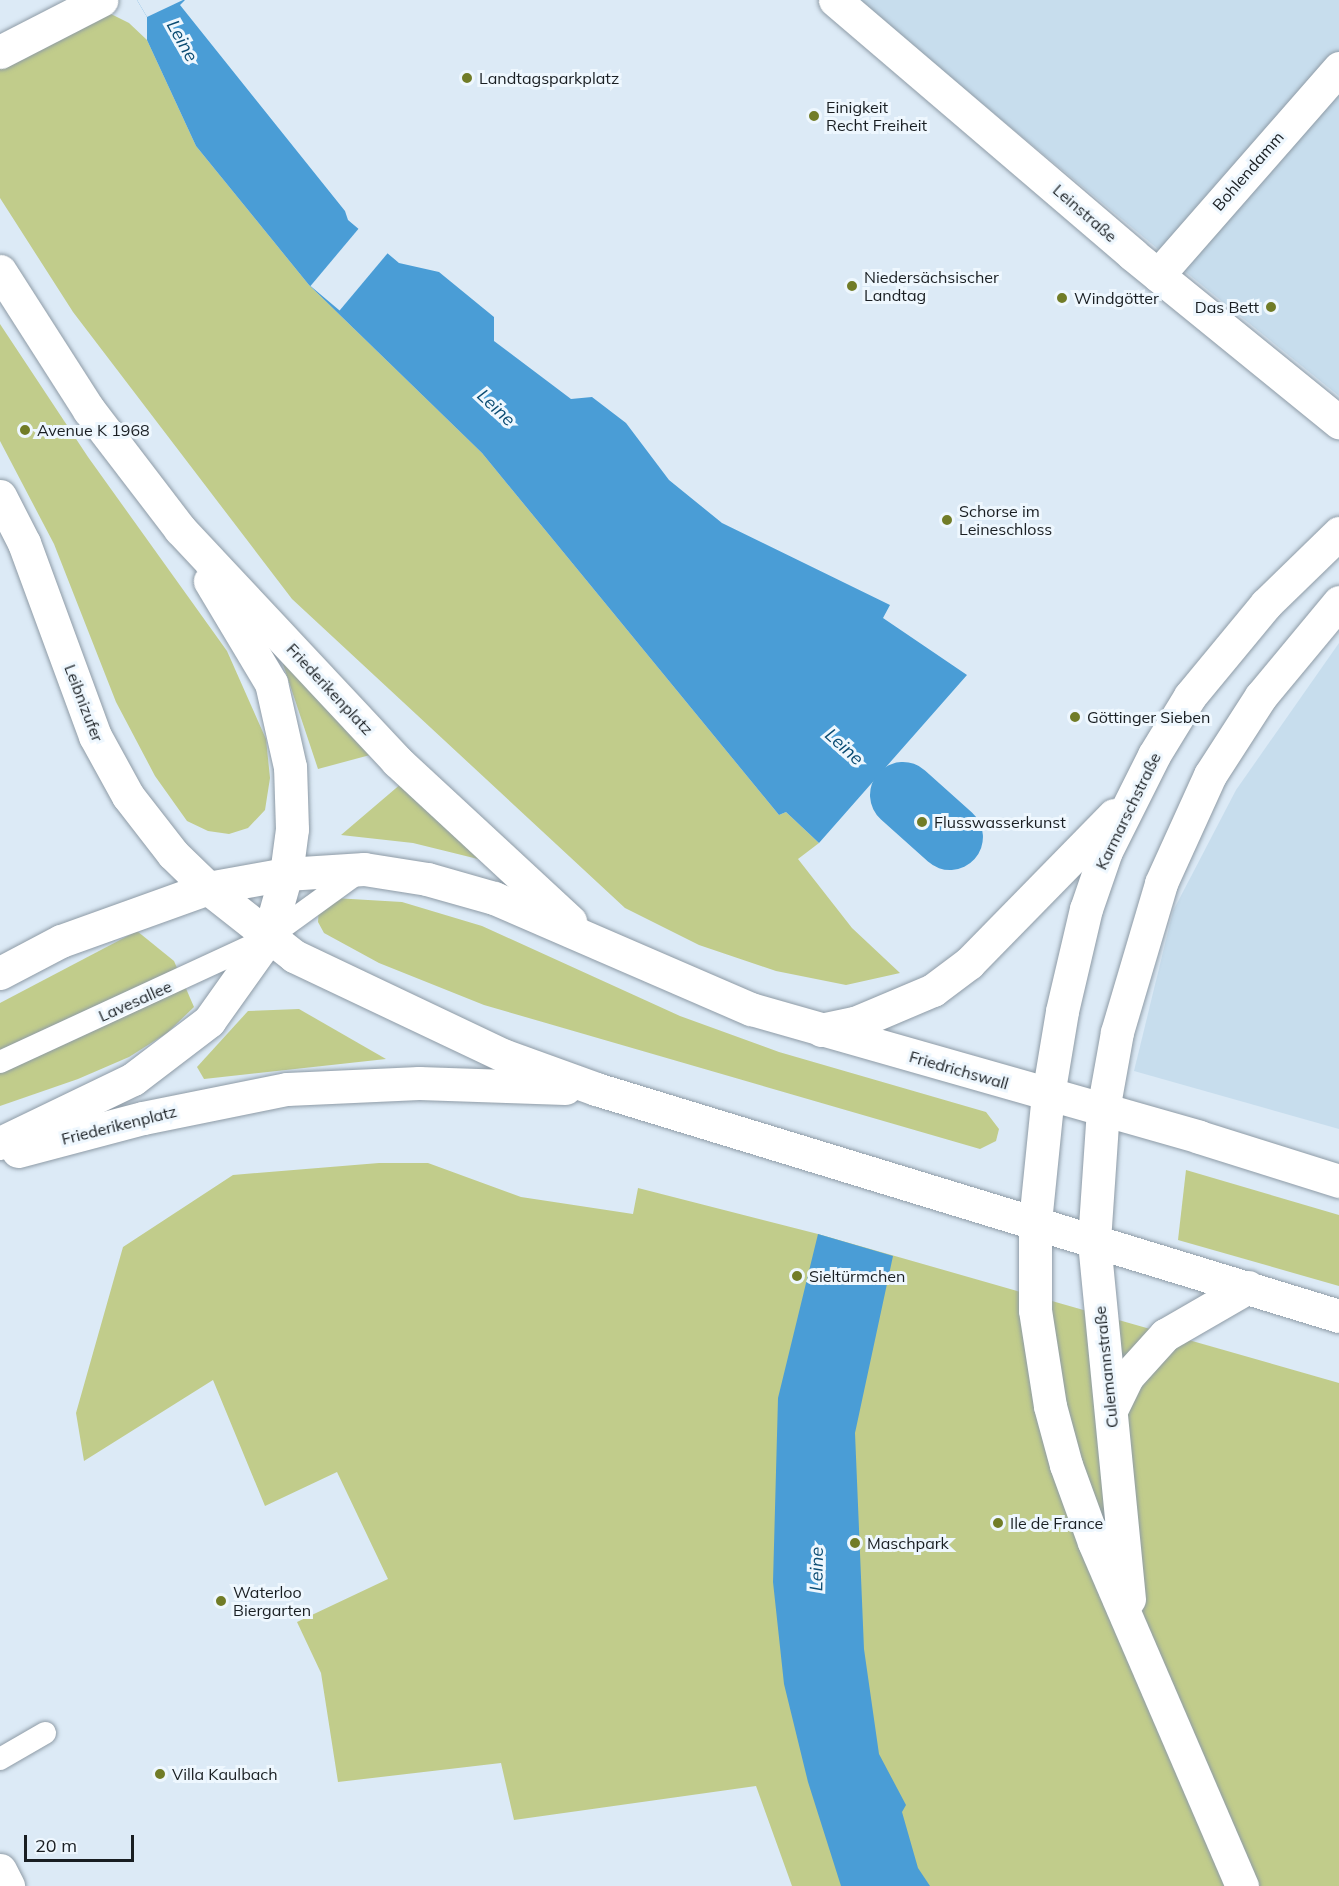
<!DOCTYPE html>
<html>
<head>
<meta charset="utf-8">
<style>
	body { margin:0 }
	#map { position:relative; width:1339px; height:1886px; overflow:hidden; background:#dceaf6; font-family:Mulish,sans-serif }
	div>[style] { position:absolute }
	.built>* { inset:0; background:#c7dded }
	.green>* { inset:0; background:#c1cc8b }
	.water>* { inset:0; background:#4a9dd6 }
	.pier>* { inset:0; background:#dceaf6; transform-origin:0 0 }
	.river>* { height:66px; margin:-33px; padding:0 33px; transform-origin:33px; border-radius:33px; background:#4a9dd6 }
	.roads { filter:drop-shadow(0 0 2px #8e9ba6) drop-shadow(0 0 2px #8e9ba6) }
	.lane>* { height:22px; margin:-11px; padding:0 11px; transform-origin:11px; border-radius:11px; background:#fff }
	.street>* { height:33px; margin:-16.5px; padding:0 16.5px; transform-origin:16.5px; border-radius:16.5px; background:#fff }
	.secondary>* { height:33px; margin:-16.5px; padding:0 16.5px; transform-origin:16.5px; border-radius:16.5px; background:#fff }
	.dots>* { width:16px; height:16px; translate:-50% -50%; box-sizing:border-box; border:3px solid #eef7fe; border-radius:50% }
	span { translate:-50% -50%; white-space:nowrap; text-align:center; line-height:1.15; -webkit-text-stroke:6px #eef7fe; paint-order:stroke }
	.poi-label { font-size:16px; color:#191e22 }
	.left { translate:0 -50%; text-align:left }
	.right { translate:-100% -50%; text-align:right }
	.street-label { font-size:16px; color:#191e22 }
	.water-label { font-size:18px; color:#0a4b72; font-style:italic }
	.scale { position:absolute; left:24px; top:1835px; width:110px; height:27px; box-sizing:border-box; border:3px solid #191e22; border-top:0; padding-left:8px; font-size:18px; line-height:21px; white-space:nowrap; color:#191e22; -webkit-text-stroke:4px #eef7fe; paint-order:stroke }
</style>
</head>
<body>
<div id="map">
	<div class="built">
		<div style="clip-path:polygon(857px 0,1339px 0,1339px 396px,1187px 273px)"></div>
		<div style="clip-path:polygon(1339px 643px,1339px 1129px,1134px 1071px,1173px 911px,1236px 790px)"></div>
	</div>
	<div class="green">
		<div style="clip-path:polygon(91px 4px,129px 23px,147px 40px,196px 146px,309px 285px,482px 453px,779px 815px,786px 812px,819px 843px,798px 859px,852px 928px,900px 973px,846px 985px,776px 971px,699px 945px,625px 908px,292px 599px,73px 312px,0 198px,0 52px)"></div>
		<div style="clip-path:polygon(0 324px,88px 457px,227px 651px,266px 739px,270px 778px,265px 810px,248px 828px,229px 834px,208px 831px,187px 821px,155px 776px,116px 702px,54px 544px,0 441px)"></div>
		<div style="clip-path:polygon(289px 662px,370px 755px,318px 769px,283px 664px)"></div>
		<div style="clip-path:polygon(402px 783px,482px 860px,413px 843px,341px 835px)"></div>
		<div style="clip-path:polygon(334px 898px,402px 902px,482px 926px,680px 1016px,779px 1052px,986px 1112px,999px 1129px,996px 1141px,980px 1149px,484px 1005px,379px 963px,324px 933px,318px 922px,319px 907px)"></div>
		<div style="clip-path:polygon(137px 931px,174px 961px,194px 1007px,167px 1033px,129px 1057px,78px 1079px,0 1106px,0 1003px)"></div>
		<div style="clip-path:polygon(299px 1009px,386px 1059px,204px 1079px,197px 1067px,248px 1011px)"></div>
		<div style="clip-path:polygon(379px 1163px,428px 1163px,521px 1197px,633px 1214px,638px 1188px,818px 1234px,1339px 1383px,1339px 1886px,792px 1886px,756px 1786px,514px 1820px,501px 1763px,338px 1782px,321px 1673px,297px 1622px,388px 1579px,337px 1472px,265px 1506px,213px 1380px,84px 1461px,76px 1413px,123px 1247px,233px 1175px)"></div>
		<div style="clip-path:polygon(1186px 1170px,1339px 1215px,1339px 1286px,1178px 1240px)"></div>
	</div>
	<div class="water">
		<div style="clip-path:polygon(137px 0,185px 0,180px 5px,345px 211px,348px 220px,399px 263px,439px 272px,494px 317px,494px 341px,571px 399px,592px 397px,626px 423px,669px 480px,722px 523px,890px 605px,883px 618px,967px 675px,819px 843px,786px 812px,779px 815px,482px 453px,309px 285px,196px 146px,147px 40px,147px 17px)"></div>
		<div style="clip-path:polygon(818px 1234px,893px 1256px,855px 1433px,864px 1649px,879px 1754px,906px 1805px,902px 1812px,918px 1868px,930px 1886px,841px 1886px,808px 1782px,784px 1684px,773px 1582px,778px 1398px)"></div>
	</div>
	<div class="pier">
		<div style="clip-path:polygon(137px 0,183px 0,147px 17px)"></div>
		<div style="left:360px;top:227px;width:38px;height:77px;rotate:40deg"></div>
	</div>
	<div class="river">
		<div style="left:903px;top:795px;width:63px;rotate:41.8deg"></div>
	</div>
	<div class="roads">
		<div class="lane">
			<div style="left:0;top:1062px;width:295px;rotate:-24.8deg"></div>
			<div style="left:268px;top:938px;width:117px;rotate:-36deg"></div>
			<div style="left:0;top:1759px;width:52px;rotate:-30deg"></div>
		</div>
		<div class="street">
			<div style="left:835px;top:0;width:391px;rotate:40.5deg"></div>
			<div style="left:1132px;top:254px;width:267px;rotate:39.1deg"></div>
			<div style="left:0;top:52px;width:114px;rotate:-27.2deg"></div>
			<div style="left:1158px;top:275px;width:275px;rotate:-48.8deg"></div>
			<div style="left:0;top:1870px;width:18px;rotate:63deg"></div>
		</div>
		<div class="secondary">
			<div style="left:0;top:271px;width:165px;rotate:57.4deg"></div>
			<div style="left:89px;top:410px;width:150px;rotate:52.6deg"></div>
			<div style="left:180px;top:529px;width:318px;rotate:46.9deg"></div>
			<div style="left:397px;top:761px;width:236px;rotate:42.8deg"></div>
			<div style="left:0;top:496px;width:53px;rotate:62.9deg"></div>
			<div style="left:24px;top:543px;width:206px;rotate:69.8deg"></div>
			<div style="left:95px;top:736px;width:68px;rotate:61.2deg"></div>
			<div style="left:128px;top:796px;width:73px;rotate:52.2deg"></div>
			<div style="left:173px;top:854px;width:49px;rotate:44.2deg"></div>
			<div style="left:208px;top:888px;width:110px;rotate:38.3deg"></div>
			<div style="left:294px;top:956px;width:233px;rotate:25.4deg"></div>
			<div style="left:505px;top:1056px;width:97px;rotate:19.9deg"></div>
			<div style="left:596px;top:1089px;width:777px;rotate:16.99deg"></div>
			<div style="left:0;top:973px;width:69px;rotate:-27.7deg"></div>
			<div style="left:61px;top:941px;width:156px;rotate:-19.8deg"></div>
			<div style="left:208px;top:888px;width:79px;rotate:-10.2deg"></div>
			<div style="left:286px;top:874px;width:78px;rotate:-3.7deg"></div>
			<div style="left:364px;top:869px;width:64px;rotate:9deg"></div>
			<div style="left:427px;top:879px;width:70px;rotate:15.8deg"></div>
			<div style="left:494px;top:898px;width:280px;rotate:23.4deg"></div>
			<div style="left:751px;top:1009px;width:466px;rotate:15.9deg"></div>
			<div style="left:1199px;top:1137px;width:147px;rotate:17.4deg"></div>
			<div style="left:821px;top:1030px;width:35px;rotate:-12deg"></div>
			<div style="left:855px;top:1023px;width:85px;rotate:-22.9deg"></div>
			<div style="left:933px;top:990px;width:45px;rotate:-36.9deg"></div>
			<div style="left:969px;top:963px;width:207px;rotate:-45.6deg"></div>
			<div style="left:0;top:1143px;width:148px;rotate:-25.7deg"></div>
			<div style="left:133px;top:1079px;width:96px;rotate:-37.3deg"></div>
			<div style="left:209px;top:1021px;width:102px;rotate:-54.6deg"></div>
			<div style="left:268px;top:938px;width:66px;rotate:-74.3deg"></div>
			<div style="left:286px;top:874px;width:45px;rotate:-82.4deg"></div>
			<div style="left:292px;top:829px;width:62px;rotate:-91.8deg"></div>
			<div style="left:290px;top:767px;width:86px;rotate:-102.7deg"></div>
			<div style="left:271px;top:683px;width:119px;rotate:-120.9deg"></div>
			<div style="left:18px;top:1151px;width:129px;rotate:-14.8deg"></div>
			<div style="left:143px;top:1118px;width:147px;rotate:-11.4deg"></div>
			<div style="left:287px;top:1089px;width:132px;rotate:-2.6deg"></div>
			<div style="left:419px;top:1083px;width:146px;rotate:2deg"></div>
			<div style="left:1112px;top:1408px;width:34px;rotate:-64deg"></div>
			<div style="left:1127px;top:1377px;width:57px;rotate:-47.9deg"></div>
			<div style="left:1165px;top:1335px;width:96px;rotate:-30deg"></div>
			<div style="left:1129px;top:1599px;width:360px;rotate:-95.6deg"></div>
			<div style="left:1094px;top:1241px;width:131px;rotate:-86.1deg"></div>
			<div style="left:1103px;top:1110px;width:79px;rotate:-79.8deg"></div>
			<div style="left:1117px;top:1032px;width:155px;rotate:-73.5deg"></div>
			<div style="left:1161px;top:883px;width:119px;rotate:-65.6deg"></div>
			<div style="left:1210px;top:775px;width:94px;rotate:-57.2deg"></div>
			<div style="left:1261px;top:696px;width:122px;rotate:-50.3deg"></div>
			<div style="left:1242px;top:1886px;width:374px;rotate:-113.3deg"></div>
			<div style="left:1094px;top:1542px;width:82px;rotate:-110deg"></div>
			<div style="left:1066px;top:1465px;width:61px;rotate:-105.2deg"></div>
			<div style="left:1050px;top:1406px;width:97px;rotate:-98.9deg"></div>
			<div style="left:1035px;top:1310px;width:88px;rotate:-90deg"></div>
			<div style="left:1035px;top:1222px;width:128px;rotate:-84.2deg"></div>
			<div style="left:1048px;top:1095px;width:85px;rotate:-80.5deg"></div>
			<div style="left:1062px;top:1011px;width:105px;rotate:-76.8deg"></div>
			<div style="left:1086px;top:909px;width:61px;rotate:-71deg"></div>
			<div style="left:1106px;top:851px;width:107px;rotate:-63.4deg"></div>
			<div style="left:1154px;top:755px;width:69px;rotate:-58.6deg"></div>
			<div style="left:1190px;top:696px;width:119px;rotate:-50.4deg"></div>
			<div style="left:1266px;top:604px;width:102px;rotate:-44.2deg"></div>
		</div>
	</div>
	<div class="dots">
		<div style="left:467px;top:78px;background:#717c27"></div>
		<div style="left:814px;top:116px;background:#717c27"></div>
		<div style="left:852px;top:286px;background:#717c27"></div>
		<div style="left:1062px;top:298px;background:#717c27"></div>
		<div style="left:1271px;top:307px;background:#717c27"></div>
		<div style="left:25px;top:430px;background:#717c27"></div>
		<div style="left:947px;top:520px;background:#717c27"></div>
		<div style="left:1075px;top:717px;background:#717c27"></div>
		<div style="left:922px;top:822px;background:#717c27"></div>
		<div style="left:797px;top:1276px;background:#717c27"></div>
		<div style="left:998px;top:1523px;background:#717c27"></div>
		<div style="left:855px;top:1543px;background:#717c27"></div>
		<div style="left:221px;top:1601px;background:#717c27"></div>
		<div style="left:160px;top:1774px;background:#717c27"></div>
	</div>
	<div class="poi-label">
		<span class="left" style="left:479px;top:78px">Landtagsparkplatz</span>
		<span class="left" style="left:826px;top:116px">Einigkeit<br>Recht Freiheit</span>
		<span class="left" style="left:864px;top:286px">Niedersächsischer<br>Landtag</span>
		<span class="left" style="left:1074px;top:298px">Windgötter</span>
		<span class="right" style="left:1259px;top:307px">Das Bett</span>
		<span class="left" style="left:37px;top:430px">Avenue K 1968</span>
		<span class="left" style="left:959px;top:520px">Schorse im<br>Leineschloss</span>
		<span class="left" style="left:1087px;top:717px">Göttinger Sieben</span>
		<span class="left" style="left:934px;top:822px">Flusswasserkunst</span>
		<span class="left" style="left:809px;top:1276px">Sieltürmchen</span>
		<span class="left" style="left:1010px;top:1523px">Ile de France</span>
		<span class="left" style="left:867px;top:1543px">Maschpark</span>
		<span class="left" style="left:233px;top:1601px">Waterloo<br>Biergarten</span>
		<span class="left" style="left:172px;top:1774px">Villa Kaulbach</span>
	</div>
	<div class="street-label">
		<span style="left:1248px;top:171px;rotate:-49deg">Bohlendamm</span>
		<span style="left:1085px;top:213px;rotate:41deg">Leinstraße</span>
		<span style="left:330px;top:689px;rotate:47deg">Friederikenplatz</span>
		<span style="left:84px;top:703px;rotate:69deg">Leibnizufer</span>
		<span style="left:1128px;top:811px;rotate:-64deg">Karmarschstraße</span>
		<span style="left:135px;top:1001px;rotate:-24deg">Lavesallee</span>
		<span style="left:959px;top:1070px;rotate:16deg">Friedrichswall</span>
		<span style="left:119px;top:1125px;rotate:-14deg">Friederikenplatz</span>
		<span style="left:1106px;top:1367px;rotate:-96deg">Culemannstraße</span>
	</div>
	<div class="water-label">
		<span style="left:182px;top:41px;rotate:61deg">Leine</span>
		<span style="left:496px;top:408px;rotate:43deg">Leine</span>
		<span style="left:844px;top:747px;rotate:42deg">Leine</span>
		<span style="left:817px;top:1569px;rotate:-89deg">Leine</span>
	</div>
	<div class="scale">20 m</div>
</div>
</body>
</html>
